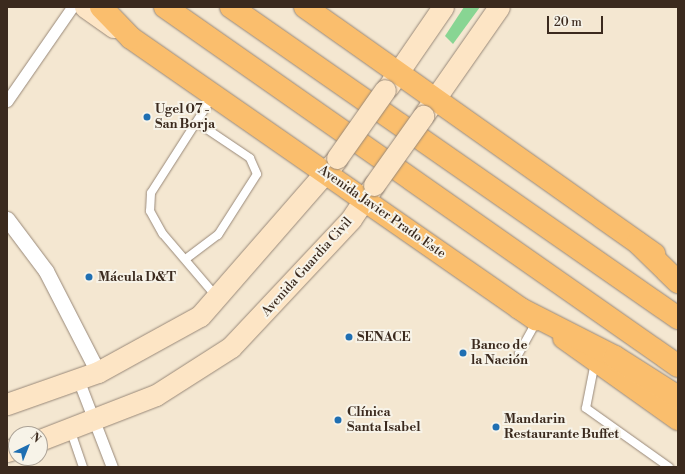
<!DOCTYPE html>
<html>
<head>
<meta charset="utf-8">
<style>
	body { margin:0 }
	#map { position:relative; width:685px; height:474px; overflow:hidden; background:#f4e7d1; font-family:"Libre Bodoni",serif }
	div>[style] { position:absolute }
	.green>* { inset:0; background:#88d593 }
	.roads { filter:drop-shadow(0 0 1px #988878) drop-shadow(0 0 1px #988878) }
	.service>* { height:8px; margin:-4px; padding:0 4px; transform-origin:4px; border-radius:4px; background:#fff }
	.pedestrian>* { height:11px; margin:-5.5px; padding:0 5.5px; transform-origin:5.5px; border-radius:5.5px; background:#fff }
	.minor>* { height:15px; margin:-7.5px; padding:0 7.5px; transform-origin:7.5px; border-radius:7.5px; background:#fff }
	.secondary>* { height:21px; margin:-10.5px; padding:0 10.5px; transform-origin:10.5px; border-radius:10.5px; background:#fde5c5 }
	.primary>* { height:22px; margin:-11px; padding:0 11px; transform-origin:11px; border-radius:11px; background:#fabe6d }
	.motorway>* { height:22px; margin:-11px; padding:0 11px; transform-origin:11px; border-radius:11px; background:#fabe6d }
	.bridges { filter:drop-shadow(0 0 1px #988878) drop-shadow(0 0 1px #988878) }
	.secondary-bridge>* { height:21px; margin:-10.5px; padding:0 10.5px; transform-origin:10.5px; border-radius:10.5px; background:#fde5c5 }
	.dots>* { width:11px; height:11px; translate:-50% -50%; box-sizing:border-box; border:2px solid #f7f3e8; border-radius:50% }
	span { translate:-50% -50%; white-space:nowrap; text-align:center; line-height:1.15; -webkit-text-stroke:4px #f7f3e8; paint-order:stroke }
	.poi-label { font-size:13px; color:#3b2a1e; font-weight:700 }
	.left { translate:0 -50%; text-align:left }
	.street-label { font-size:13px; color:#3b2a1e }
	.frame { position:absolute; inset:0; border:8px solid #3b2a1e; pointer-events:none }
	.north { position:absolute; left:8px; top:426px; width:40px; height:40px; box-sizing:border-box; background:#f7f3e8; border:1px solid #aca397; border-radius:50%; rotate:43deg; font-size:11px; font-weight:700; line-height:16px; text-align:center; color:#3b2a1e }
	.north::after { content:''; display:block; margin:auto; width:14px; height:18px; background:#1f6fb2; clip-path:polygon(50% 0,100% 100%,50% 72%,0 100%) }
	.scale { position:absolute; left:547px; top:16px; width:56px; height:18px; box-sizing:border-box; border:2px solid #3b2a1e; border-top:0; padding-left:5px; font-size:12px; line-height:14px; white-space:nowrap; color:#3b2a1e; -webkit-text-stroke:3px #f7f3e8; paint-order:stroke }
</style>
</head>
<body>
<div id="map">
	<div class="green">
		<div style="clip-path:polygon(464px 7px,480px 7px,453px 44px,445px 36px)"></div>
	</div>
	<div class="roads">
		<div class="service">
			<div style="left:213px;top:96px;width:115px;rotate:122.6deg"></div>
			<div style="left:151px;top:193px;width:18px;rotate:93deg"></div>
			<div style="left:150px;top:211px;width:26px;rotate:61deg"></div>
			<div style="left:163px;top:234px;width:82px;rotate:49.5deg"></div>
			<div style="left:187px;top:258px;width:39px;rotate:-37deg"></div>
			<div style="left:218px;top:235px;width:72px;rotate:-57.4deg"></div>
			<div style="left:257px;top:174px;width:17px;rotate:-114deg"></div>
			<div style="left:250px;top:158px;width:63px;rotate:-146.1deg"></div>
			<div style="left:519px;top:353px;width:37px;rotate:-61deg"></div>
			<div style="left:595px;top:362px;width:47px;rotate:101.1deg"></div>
			<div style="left:586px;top:408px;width:102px;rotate:35.4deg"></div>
			<div style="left:70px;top:429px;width:40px;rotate:71.1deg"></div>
		</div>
		<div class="pedestrian">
			<div style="left:7px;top:101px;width:114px;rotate:-55.3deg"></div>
			<div style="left:78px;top:379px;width:94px;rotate:68.9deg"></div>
		</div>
		<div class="minor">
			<div style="left:7px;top:219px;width:65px;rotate:53.1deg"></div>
			<div style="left:46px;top:271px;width:114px;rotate:62.8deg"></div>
		</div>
		<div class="secondary">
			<div style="left:85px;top:7px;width:35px;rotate:35deg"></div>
			<div style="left:388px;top:87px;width:97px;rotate:-55.5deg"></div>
			<div style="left:425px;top:113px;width:129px;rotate:-55.1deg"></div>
			<div style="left:7px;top:404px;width:96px;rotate:-19.4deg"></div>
			<div style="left:98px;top:372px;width:116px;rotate:-28.8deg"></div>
			<div style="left:200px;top:316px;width:207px;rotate:-48.9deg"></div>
			<div style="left:40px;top:440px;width:124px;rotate:-21.2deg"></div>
			<div style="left:156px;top:395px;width:89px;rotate:-32.6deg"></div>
			<div style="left:231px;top:347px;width:175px;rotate:-46.8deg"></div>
			<div style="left:351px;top:219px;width:40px;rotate:-56deg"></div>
			<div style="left:7px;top:451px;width:9px;rotate:-18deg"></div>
		</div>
		<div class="primary">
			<div style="left:305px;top:7px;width:428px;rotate:35.3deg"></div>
			<div style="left:131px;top:38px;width:493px;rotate:34.8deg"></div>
			<div style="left:564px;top:338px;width:140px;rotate:35.4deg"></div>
		</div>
		<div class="motorway">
			<div style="left:101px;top:7px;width:43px;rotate:45.9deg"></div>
			<div style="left:165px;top:7px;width:626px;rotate:34.98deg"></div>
			<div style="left:231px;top:7px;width:545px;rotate:34.83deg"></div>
			<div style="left:638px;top:243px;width:56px;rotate:44.3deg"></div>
			<div style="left:519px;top:308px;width:108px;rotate:27deg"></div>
			<div style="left:615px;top:357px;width:75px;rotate:32.4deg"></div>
		</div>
	</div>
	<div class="bridges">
		<div class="secondary-bridge">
			<div style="left:337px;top:158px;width:83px;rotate:-54.8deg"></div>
			<div style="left:374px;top:185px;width:85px;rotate:-54.6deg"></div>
		</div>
	</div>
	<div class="dots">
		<div style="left:147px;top:117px;background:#1f6fb2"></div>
		<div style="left:89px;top:277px;background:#1f6fb2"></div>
		<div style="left:349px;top:337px;background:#1f6fb2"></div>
		<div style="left:463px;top:353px;background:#1f6fb2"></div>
		<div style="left:338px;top:420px;background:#1f6fb2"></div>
		<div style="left:496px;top:427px;background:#1f6fb2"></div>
	</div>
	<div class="poi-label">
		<span class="left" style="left:155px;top:117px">Ugel 07 -<br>San Borja</span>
		<span class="left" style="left:98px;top:277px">Mácula D&amp;T</span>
		<span class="left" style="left:357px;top:337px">SENACE</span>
		<span class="left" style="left:471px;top:353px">Banco de<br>la Nación</span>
		<span class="left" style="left:347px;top:420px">Clínica<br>Santa Isabel</span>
		<span class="left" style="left:504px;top:427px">Mandarin<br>Restaurante Buffet</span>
	</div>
	<div class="street-label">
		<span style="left:382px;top:212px;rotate:35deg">Avenida Javier Prado Este</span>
		<span style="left:307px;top:267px;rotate:-48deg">Avenida Guardia Civil</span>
	</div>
	<div class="frame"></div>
	<div class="north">N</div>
	<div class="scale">20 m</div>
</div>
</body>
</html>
